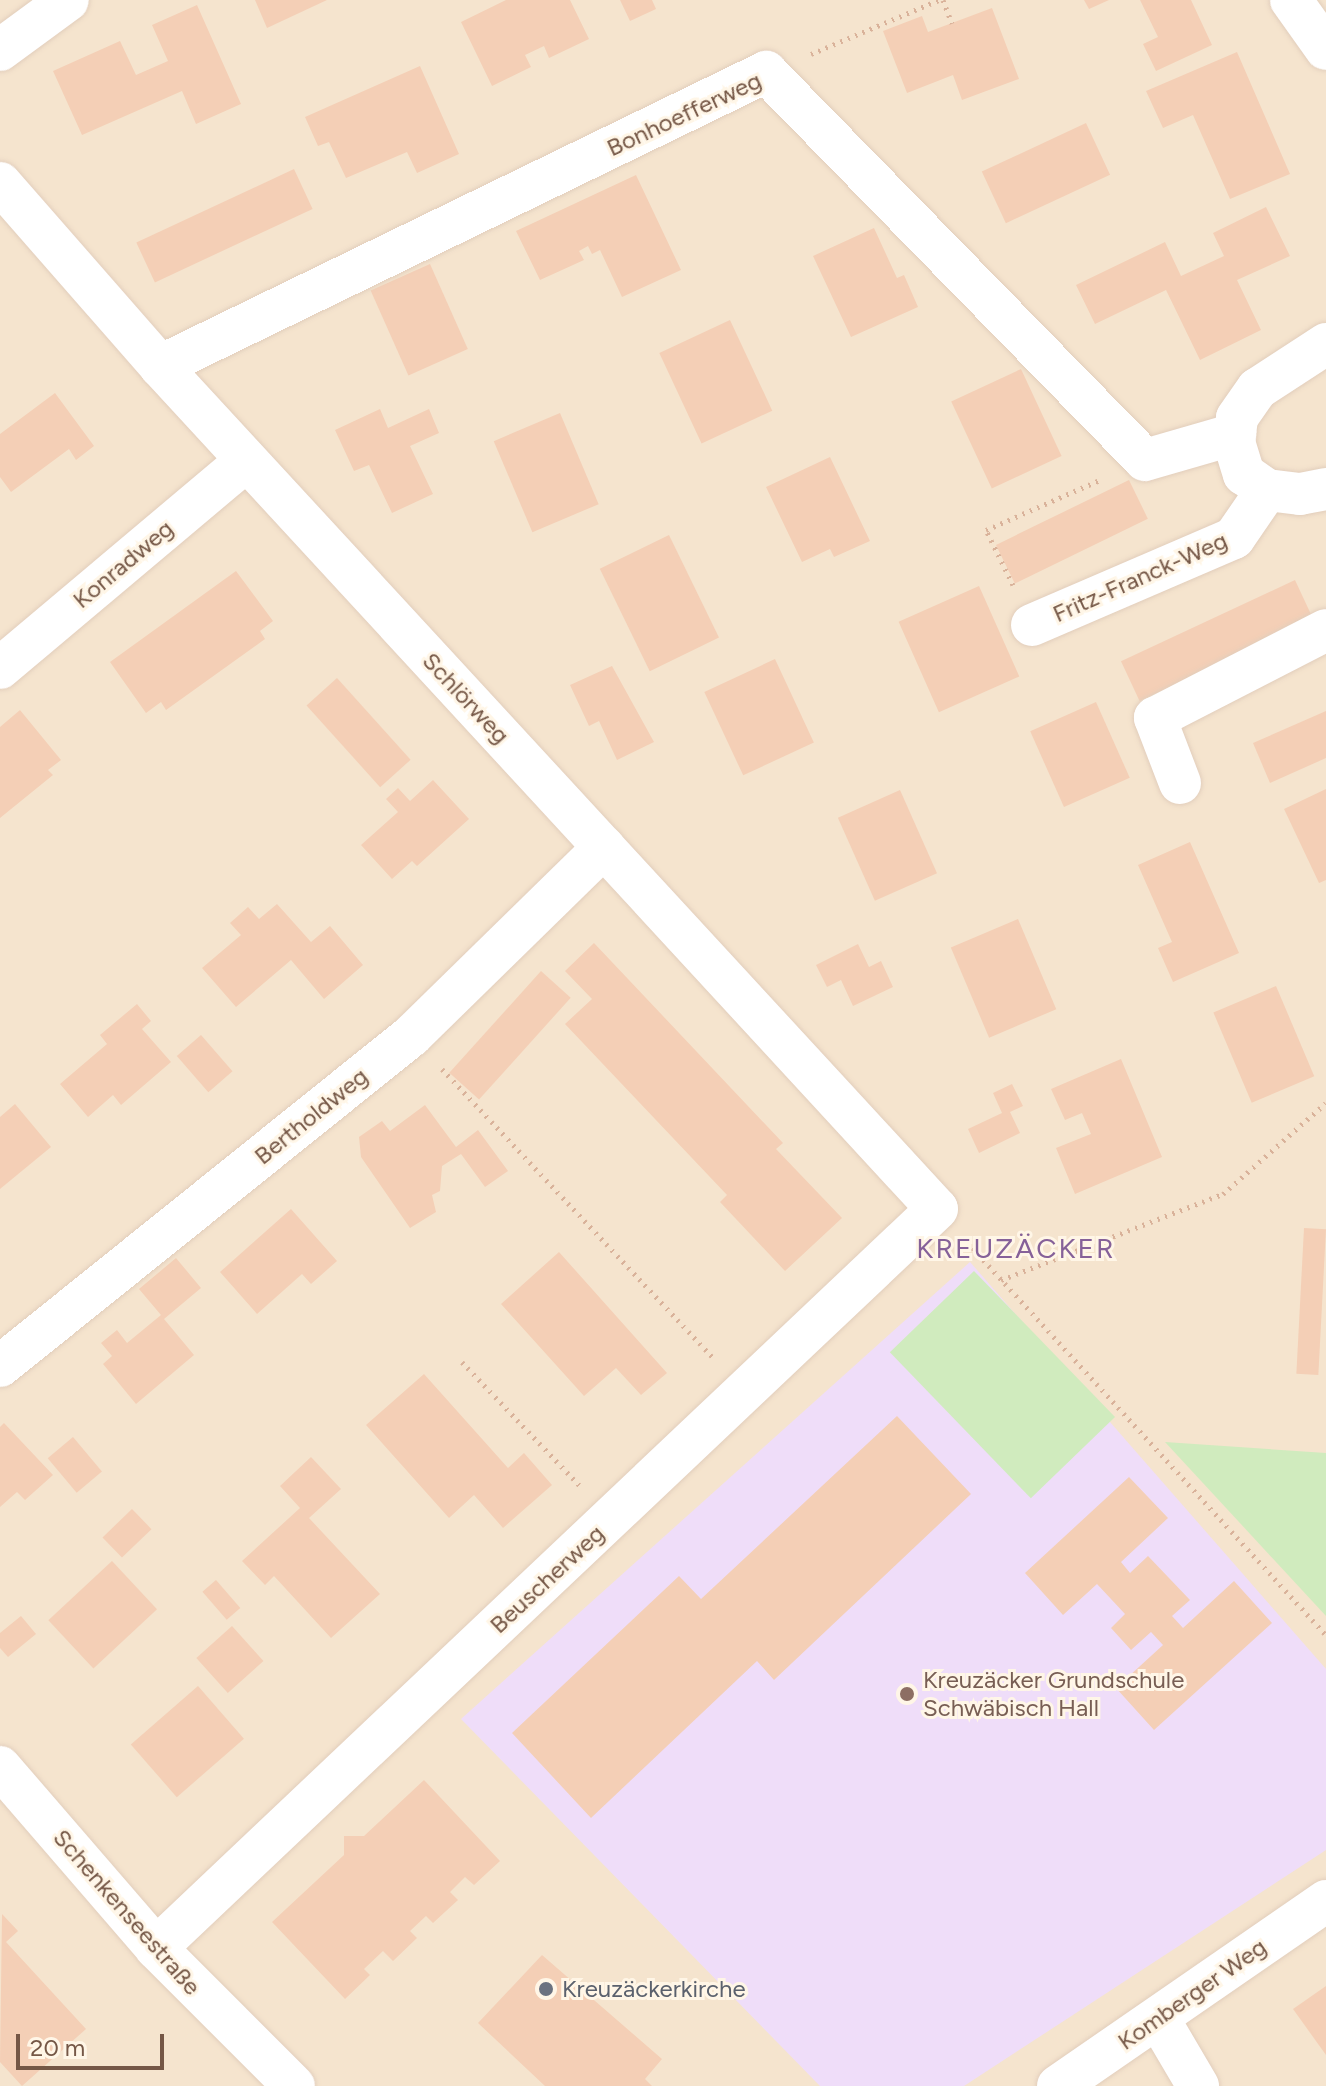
<!DOCTYPE html>
<html>
<head>
<meta charset="utf-8">
<style>
	body { margin:0 }
	#map { position:relative; width:1326px; height:2086px; overflow:hidden; background:#fdf2e0; font-family:Figtree,sans-serif }
	div>[style] { position:absolute }
	.residential>* { inset:0; background:#f5e4ce; transform-origin:0 0 }
	.education>* { inset:0; background:#efddf9 }
	.green>* { inset:0; background:#d0ebbe; transform-origin:0 0 }
	.building>* { inset:0; background:#f4cfb6; transform-origin:0 0 }
	.path>* { height:5px; margin-top:-2.5px; transform-origin:0; background:repeating-linear-gradient(90deg,#d9b29a 0 2px,transparent 0 8px) }
	.roads { filter:drop-shadow(0 0 2px #e2cebc) drop-shadow(0 0 2px #e2cebc) }
	.street>* { height:42px; margin:-21px; padding:0 21px; transform-origin:21px; border-radius:21px; background:#fff }
	.dots>* { width:22px; height:22px; translate:-50% -50%; box-sizing:border-box; border:4px solid #fff6e7; border-radius:50% }
	span { translate:-50% -50%; white-space:nowrap; text-align:center; line-height:1.15; -webkit-text-stroke:6px #fff6e7; paint-order:stroke }
	.street-label { font-size:24px; color:#755746 }
	.education-label { font-size:24px; color:#785e54 }
	.left { translate:0 -50%; text-align:left }
	.worship-label { font-size:24px; color:#5b616d }
	.quarter-label { font-size:28px; color:#866199; letter-spacing:2px }
	.scale { position:absolute; left:16px; top:2034px; width:148px; height:36px; box-sizing:border-box; border:4px solid #755746; border-top:0; padding-left:10px; font-size:24px; line-height:28px; white-space:nowrap; color:#755746; -webkit-text-stroke:6px #fff6e7; paint-order:stroke }
</style>
</head>
<body>
<div id="map">
	<div class="residential">
		<div style="left:0;top:0;width:1326px;height:2086px"></div>
	</div>
	<div class="education">
		<div style="clip-path:polygon(970px 1262px,1326px 1669px,1326px 1850px,964px 2086px,820px 2086px,461px 1719px)"></div>
	</div>
	<div class="green">
		<div style="left:974px;top:1271px;width:203px;height:117px;rotate:46deg"></div>
		<div style="clip-path:polygon(1165px 1442px,1326px 1453px,1326px 1616px)"></div>
	</div>
	<div class="building">
		<div style="clip-path:polygon(255px 0,327px 0,267px 28px)"></div>
		<div style="clip-path:polygon(506px 0,570px 0,589px 39px,549px 58px,544px 46px,525px 55px,531px 67px,492px 86px,461px 22px)"></div>
		<div style="clip-path:polygon(620px 0,652px 0,656px 9px,630px 21px)"></div>
		<div style="clip-path:polygon(1084px 0,1109px 0,1089px 9px)"></div>
		<div style="clip-path:polygon(1140px 0,1191px 0,1212px 45px,1156px 71px,1143px 44px,1158px 37px)"></div>
		<div style="clip-path:polygon(197px 5px,241px 104px,196px 124px,182px 91px,82px 135px,53px 71px,120px 41px,136px 75px,168px 61px,152px 25px)"></div>
		<div style="clip-path:polygon(992px 8px,1019px 79px,962px 100px,953px 75px,907px 93px,883px 31px,922px 16px,928px 32px)"></div>
		<div style="clip-path:polygon(1237px 52px,1290px 174px,1230px 199px,1193px 115px,1163px 128px,1146px 91px)"></div>
		<div style="clip-path:polygon(420px 66px,459px 154px,417px 173px,407px 152px,346px 178px,329px 142px,318px 146px,305px 117px)"></div>
		<div style="left:1086px;top:123px;width:57px;height:115px;rotate:65deg"></div>
		<div style="left:294px;top:169px;width:44px;height:174px;rotate:65deg"></div>
		<div style="clip-path:polygon(636px 175px,681px 270px,622px 297px,600px 250px,592px 254px,588px 246px,579px 251px,584px 260px,540px 280px,516px 231px)"></div>
		<div style="clip-path:polygon(1266px 207px,1290px 256px,1237px 280px,1261px 330px,1200px 360px,1166px 290px,1095px 324px,1076px 285px,1165px 242px,1181px 276px,1224px 256px,1213px 233px)"></div>
		<div style="clip-path:polygon(874px 228px,897px 278px,904px 275px,918px 307px,851px 337px,813px 256px)"></div>
		<div style="left:430px;top:264px;width:93px;height:65px;rotate:66deg"></div>
		<div style="left:730px;top:320px;width:100px;height:78px;rotate:65deg"></div>
		<div style="left:1021px;top:369px;width:96px;height:77px;rotate:65deg"></div>
		<div style="clip-path:polygon(55px 393px,94px 446px,76px 460px,69px 449px,11px 492px,0 477px,0 434px)"></div>
		<div style="clip-path:polygon(380px 409px,388px 428px,429px 409px,439px 433px,410px 446px,433px 494px,392px 513px,369px 465px,354px 471px,335px 430px)"></div>
		<div style="left:560px;top:413px;width:99px;height:72px;rotate:67deg"></div>
		<div style="clip-path:polygon(830px 457px,870px 541px,834px 557px,830px 549px,802px 562px,766px 487px)"></div>
		<div style="left:1129px;top:480px;width:43px;height:148px;rotate:64deg"></div>
		<div style="left:669px;top:535px;width:114px;height:77px;rotate:64deg"></div>
		<div style="clip-path:polygon(236px 571px,273px 621px,260px 631px,265px 639px,166px 710px,161px 702px,146px 713px,110px 662px)"></div>
		<div style="left:1295px;top:580px;width:44px;height:192px;rotate:65deg"></div>
		<div style="left:979px;top:586px;width:99px;height:88px;rotate:66deg"></div>
		<div style="left:775px;top:659px;width:92px;height:78px;rotate:65deg"></div>
		<div style="clip-path:polygon(612px 666px,654px 742px,617px 760px,599px 721px,589px 726px,570px 685px)"></div>
		<div style="left:337px;top:678px;width:110px;height:41px;rotate:48deg"></div>
		<div style="left:1096px;top:702px;width:83px;height:72px;rotate:66deg"></div>
		<div style="clip-path:polygon(20px 710px,61px 760px,48px 770px,53px 775px,0 818px,0 727px)"></div>
		<div style="clip-path:polygon(1326px 711px,1326px 758px,1270px 783px,1253px 743px)"></div>
		<div style="clip-path:polygon(433px 780px,469px 819px,417px 866px,412px 861px,392px 879px,361px 845px,398px 812px,386px 799px,398px 788px,410px 801px)"></div>
		<div style="clip-path:polygon(1326px 789px,1326px 880px,1319px 883px,1284px 809px)"></div>
		<div style="left:900px;top:790px;width:91px;height:68px;rotate:66deg"></div>
		<div style="clip-path:polygon(1190px 842px,1239px 953px,1173px 982px,1158px 948px,1172px 942px,1138px 865px)"></div>
		<div style="clip-path:polygon(277px 904px,311px 942px,330px 926px,363px 965px,324px 999px,291px 960px,236px 1007px,202px 968px,241px 935px,230px 923px,248px 907px,259px 919px)"></div>
		<div style="left:1018px;top:919px;width:98px;height:73px;rotate:67deg"></div>
		<div style="clip-path:polygon(594px 943px,783px 1143px,776px 1149px,842px 1218px,785px 1271px,720px 1202px,727px 1195px,565px 1024px,592px 999px,565px 971px)"></div>
		<div style="clip-path:polygon(858px 944px,869px 967px,881px 961px,893px 987px,853px 1006px,841px 980px,827px 987px,816px 965px)"></div>
		<div style="left:541px;top:971px;width:40px;height:137px;rotate:42deg"></div>
		<div style="left:1276px;top:986px;width:98px;height:68px;rotate:67deg"></div>
		<div style="clip-path:polygon(137px 1004px,151px 1021px,142px 1029px,171px 1062px,121px 1105px,113px 1095px,88px 1117px,60px 1084px,107px 1044px,100px 1035px)"></div>
		<div style="left:201px;top:1035px;width:48px;height:32px;rotate:49deg"></div>
		<div style="clip-path:polygon(1121px 1059px,1162px 1157px,1075px 1194px,1056px 1148px,1091px 1134px,1082px 1113px,1065px 1120px,1051px 1089px)"></div>
		<div style="clip-path:polygon(1012px 1084px,1023px 1106px,1010px 1112px,1020px 1133px,979px 1153px,968px 1129px,1002px 1113px,993px 1093px)"></div>
		<div style="clip-path:polygon(15px 1104px,51px 1147px,0 1189px,0 1117px)"></div>
		<div style="clip-path:polygon(425px 1105px,456px 1147px,478px 1130px,508px 1171px,485px 1187px,461px 1154px,442px 1166px,440px 1191px,432px 1195px,436px 1212px,410px 1228px,361px 1157px,359px 1137px,382px 1121px,390px 1131px)"></div>
		<div style="clip-path:polygon(291px 1209px,337px 1261px,311px 1284px,302px 1274px,257px 1314px,220px 1272px)"></div>
		<div style="left:1304px;top:1228px;width:22px;height:146px;rotate:3deg"></div>
		<div style="clip-path:polygon(559px 1252px,667px 1373px,641px 1395px,616px 1368px,584px 1396px,501px 1304px)"></div>
		<div style="clip-path:polygon(176px 1258px,201px 1288px,164px 1319px,194px 1355px,136px 1404px,103px 1364px,112px 1356px,101px 1343px,117px 1330px,127px 1343px,161px 1315px,139px 1289px)"></div>
		<div style="clip-path:polygon(424px 1374px,508px 1468px,524px 1453px,552px 1485px,503px 1528px,474px 1495px,449px 1518px,366px 1425px)"></div>
		<div style="clip-path:polygon(897px 1416px,971px 1494px,774px 1680px,757px 1661px,591px 1818px,512px 1733px,679px 1576px,701px 1599px)"></div>
		<div style="clip-path:polygon(4px 1423px,53px 1475px,25px 1500px,17px 1492px,0 1507px,0 1427px)"></div>
		<div style="left:73px;top:1437px;width:45px;height:33px;rotate:50deg"></div>
		<div style="clip-path:polygon(311px 1457px,341px 1489px,309px 1518px,380px 1594px,331px 1638px,274px 1576px,265px 1585px,242px 1561px,300px 1508px,280px 1486px)"></div>
		<div style="clip-path:polygon(1129px 1477px,1168px 1518px,1121px 1562px,1130px 1573px,1148px 1556px,1190px 1600px,1172px 1616px,1183px 1628px,1234px 1581px,1272px 1623px,1154px 1730px,1116px 1688px,1163px 1645px,1151px 1632px,1131px 1650px,1111px 1628px,1125px 1614px,1097px 1584px,1063px 1615px,1025px 1573px)"></div>
		<div style="left:132px;top:1509px;width:28px;height:41px;rotate:46deg"></div>
		<div style="left:112px;top:1561px;width:66px;height:87px;rotate:47deg"></div>
		<div style="left:216px;top:1580px;width:37px;height:18px;rotate:49deg"></div>
		<div style="clip-path:polygon(21px 1616px,36px 1634px,8px 1657px,0 1648px,0 1633px)"></div>
		<div style="left:232px;top:1626px;width:47px;height:48px;rotate:48deg"></div>
		<div style="left:198px;top:1686px;width:70px;height:89px;rotate:49deg"></div>
		<div style="clip-path:polygon(424px 1780px,500px 1861px,474px 1885px,465px 1877px,450px 1892px,458px 1900px,433px 1923px,426px 1916px,410px 1931px,417px 1938px,393px 1961px,383px 1951px,364px 1969px,370px 1975px,345px 1999px,272px 1922px,344px 1855px,344px 1836px,364px 1836px)"></div>
		<div style="clip-path:polygon(2px 1914px,18px 1931px,6px 1942px,86px 2029px,22px 2086px,0 2062px)"></div>
		<div style="clip-path:polygon(542px 1955px,662px 2059px,645px 2079px,652px 2086px,545px 2086px,478px 2023px)"></div>
		<div style="clip-path:polygon(1326px 1986px,1326px 2055px,1293px 2009px)"></div>
	</div>
	<div class="path">
		<div style="left:943px;top:0;width:25px;rotate:69deg"></div>
		<div style="left:811px;top:54px;width:139px;rotate:-22.9deg"></div>
		<div style="left:1013px;top:585px;width:61px;rotate:-116.1deg"></div>
		<div style="left:986px;top:530px;width:124px;rotate:-23.7deg"></div>
		<div style="left:442px;top:1069px;width:398px;rotate:46.8deg"></div>
		<div style="left:967px;top:1242px;width:532px;rotate:47.59deg"></div>
		<div style="left:1001px;top:1280px;width:238px;rotate:-21.2deg"></div>
		<div style="left:1223px;top:1194px;width:137px;rotate:-41.5deg"></div>
		<div style="left:462px;top:1362px;width:171px;rotate:46.4deg"></div>
	</div>
	<div class="roads">
		<div class="street">
			<div style="left:1291px;top:0;width:60px;rotate:54.5deg"></div>
			<div style="left:0;top:50px;width:84px;rotate:-36.3deg"></div>
			<div style="left:0;top:183px;width:243px;rotate:48.8deg"></div>
			<div style="left:160px;top:366px;width:1146px;rotate:47.33deg"></div>
			<div style="left:937px;top:1209px;width:1075px;rotate:136.58deg"></div>
			<div style="left:1326px;top:344px;width:82px;rotate:146.9deg"></div>
			<div style="left:1257px;top:389px;width:35px;rotate:125deg"></div>
			<div style="left:1237px;top:418px;width:24px;rotate:97deg"></div>
			<div style="left:1234px;top:442px;width:34px;rotate:73deg"></div>
			<div style="left:1244px;top:474px;width:28px;rotate:35deg"></div>
			<div style="left:1267px;top:490px;width:33px;rotate:7deg"></div>
			<div style="left:1300px;top:494px;width:26px;rotate:-11deg"></div>
			<div style="left:160px;top:366px;width:674px;rotate:-25.88deg"></div>
			<div style="left:766px;top:72px;width:542px;rotate:45.67deg"></div>
			<div style="left:1145px;top:460px;width:94px;rotate:-16.1deg"></div>
			<div style="left:1032px;top:625px;width:220px;rotate:-23.3deg"></div>
			<div style="left:1234px;top:538px;width:58px;rotate:-55.5deg"></div>
			<div style="left:0;top:668px;width:322px;rotate:-40.1deg"></div>
			<div style="left:1180px;top:783px;width:70px;rotate:-111deg"></div>
			<div style="left:1155px;top:718px;width:192px;rotate:-27.2deg"></div>
			<div style="left:0;top:1366px;width:527px;rotate:-38.76deg"></div>
			<div style="left:411px;top:1036px;width:270px;rotate:-44.4deg"></div>
			<div style="left:0;top:1767px;width:239px;rotate:49.2deg"></div>
			<div style="left:156px;top:1948px;width:195px;rotate:45deg"></div>
			<div style="left:1158px;top:2018px;width:79px;rotate:59.5deg"></div>
			<div style="left:1058px;top:2086px;width:326px;rotate:-34.6deg"></div>
		</div>
	</div>
	<div class="dots">
		<div style="left:907px;top:1694px;background:#8d6e63"></div>
		<div style="left:546px;top:1989px;background:#6b7280"></div>
	</div>
	<div class="street-label">
		<span style="left:684px;top:114px;rotate:-25deg">Bonhoefferweg</span>
		<span style="left:123px;top:564px;rotate:-40deg">Konradweg</span>
		<span style="left:1140px;top:577px;rotate:-24deg">Fritz-Franck-Weg</span>
		<span style="left:466px;top:698px;rotate:47deg">Schlörweg</span>
		<span style="left:311px;top:1116px;rotate:-39deg">Bertholdweg</span>
		<span style="left:547px;top:1579px;rotate:-43deg">Beuscherweg</span>
		<span style="left:127px;top:1912px;rotate:49deg">Schenkenseestraße</span>
		<span style="left:1192px;top:1994px;rotate:-35deg">Komberger Weg</span>
	</div>
	<div class="education-label">
		<span class="left" style="left:923px;top:1694px">Kreuzäcker Grundschule<br>Schwäbisch Hall</span>
	</div>
	<div class="worship-label">
		<span class="left" style="left:562px;top:1989px">Kreuzäckerkirche</span>
	</div>
	<div class="quarter-label">
		<span style="left:1016px;top:1248px">KREUZÄCKER</span>
	</div>
	<div class="scale">20 m</div>
</div>
</body>
</html>
